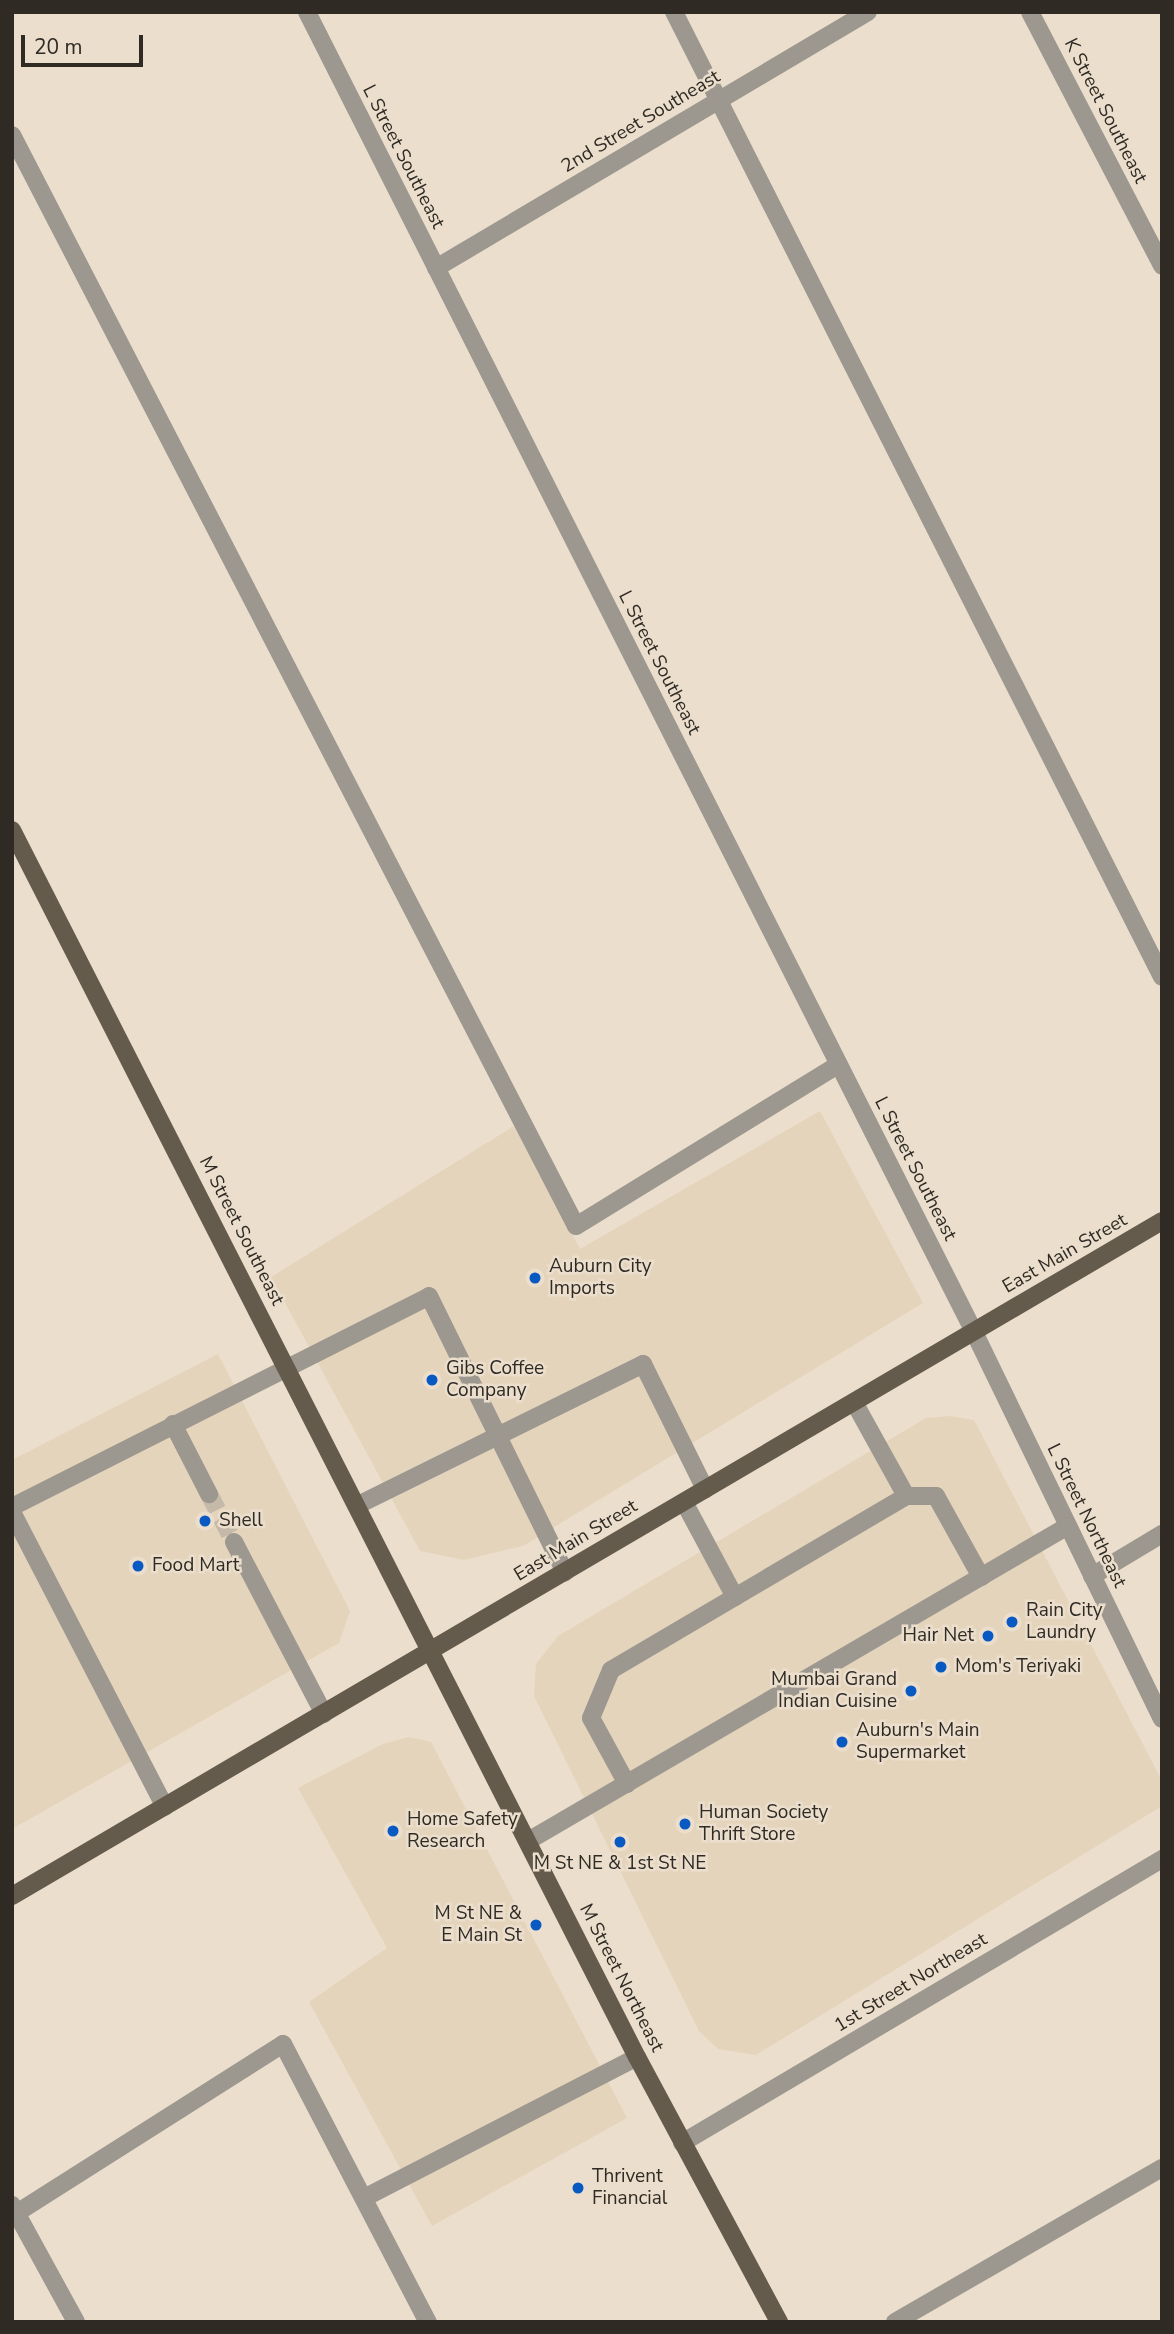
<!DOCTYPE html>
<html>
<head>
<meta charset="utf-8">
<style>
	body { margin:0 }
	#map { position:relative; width:1174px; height:2334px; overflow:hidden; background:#ebdecc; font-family:"Nunito Sans",sans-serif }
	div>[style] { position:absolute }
	.built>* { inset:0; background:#e4d4bb }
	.minor-tunnel>* { height:18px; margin-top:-9px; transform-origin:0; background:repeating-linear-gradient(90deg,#c5baaa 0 18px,transparent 0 27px) }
	.minor>* { height:18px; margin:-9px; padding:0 9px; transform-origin:9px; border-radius:9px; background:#9c978f }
	.major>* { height:18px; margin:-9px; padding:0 9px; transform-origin:9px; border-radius:9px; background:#645b4d }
	.dots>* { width:19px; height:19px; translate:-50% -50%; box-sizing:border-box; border:4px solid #ebdecc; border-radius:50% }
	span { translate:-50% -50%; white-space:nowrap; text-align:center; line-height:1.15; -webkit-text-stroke:5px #ebdecc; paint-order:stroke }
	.street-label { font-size:19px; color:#2f2b24 }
	.poi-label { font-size:19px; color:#2f2b24 }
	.left { translate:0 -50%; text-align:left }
	.right { translate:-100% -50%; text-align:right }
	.frame { position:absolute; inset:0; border:14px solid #2f2b24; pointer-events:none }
	.scale { position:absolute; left:21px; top:35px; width:122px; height:32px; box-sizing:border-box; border:4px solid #2f2b24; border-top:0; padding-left:9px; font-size:21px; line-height:24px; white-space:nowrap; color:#2f2b24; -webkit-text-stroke:5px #ebdecc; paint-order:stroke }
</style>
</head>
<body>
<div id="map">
	<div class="built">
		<div style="clip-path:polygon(820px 1111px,923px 1303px,523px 1546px,464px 1560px,420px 1551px,271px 1277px,514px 1126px,580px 1249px)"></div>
		<div style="clip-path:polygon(218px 1354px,350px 1611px,339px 1643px,12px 1829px,12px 1460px)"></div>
		<div style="clip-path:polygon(950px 1416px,974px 1420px,1160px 1777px,1162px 1806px,756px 2055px,718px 2049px,699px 2031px,534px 1696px,536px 1664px,558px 1636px,926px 1418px)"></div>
		<div style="clip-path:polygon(409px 1737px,431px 1742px,627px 2118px,432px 2226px,309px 2002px,387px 1948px,298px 1788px,383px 1744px)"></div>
	</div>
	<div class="minor-tunnel">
		<div style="left:209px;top:1494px;width:54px;rotate:62.5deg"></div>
	</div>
	<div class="minor">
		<div style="left:307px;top:12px;width:1479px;rotate:63.19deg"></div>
		<div style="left:974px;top:1332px;width:430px;rotate:64.1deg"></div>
		<div style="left:674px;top:12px;width:1081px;rotate:63.17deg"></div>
		<div style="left:1030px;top:12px;width:286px;rotate:62.5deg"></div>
		<div style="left:12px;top:135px;width:1228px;rotate:62.66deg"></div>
		<div style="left:576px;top:1226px;width:308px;rotate:-31.6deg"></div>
		<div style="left:436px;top:268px;width:502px;rotate:-30.65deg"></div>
		<div style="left:854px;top:1402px;width:107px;rotate:61deg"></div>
		<div style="left:173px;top:1424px;width:79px;rotate:62.8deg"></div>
		<div style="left:684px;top:1502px;width:108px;rotate:61.8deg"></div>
		<div style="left:358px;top:1505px;width:318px;rotate:-26.3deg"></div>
		<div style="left:643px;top:1364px;width:140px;rotate:63.6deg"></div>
		<div style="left:12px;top:1507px;width:467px;rotate:-26.8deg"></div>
		<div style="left:429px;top:1296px;width:308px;rotate:63.8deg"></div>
		<div style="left:12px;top:1512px;width:332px;rotate:62.6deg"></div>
		<div style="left:234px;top:1542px;width:194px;rotate:62.4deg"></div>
		<div style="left:1092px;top:1576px;width:82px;rotate:-31deg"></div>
		<div style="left:627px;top:1784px;width:75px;rotate:-118.6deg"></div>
		<div style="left:591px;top:1718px;width:52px;rotate:-67.4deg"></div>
		<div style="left:611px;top:1670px;width:342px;rotate:-30.5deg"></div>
		<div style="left:906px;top:1496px;width:30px"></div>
		<div style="left:936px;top:1496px;width:93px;rotate:60.9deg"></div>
		<div style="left:528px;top:1841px;width:625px;rotate:-30.26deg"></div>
		<div style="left:682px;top:2143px;width:558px;rotate:-30.61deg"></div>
		<div style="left:364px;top:2198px;width:307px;rotate:-27.3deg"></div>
		<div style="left:12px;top:2205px;width:133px;rotate:61.3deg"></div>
		<div style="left:12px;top:2216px;width:321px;rotate:-32.4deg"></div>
		<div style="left:283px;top:2044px;width:314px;rotate:62.5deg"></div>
		<div style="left:895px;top:2322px;width:308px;rotate:-30deg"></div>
	</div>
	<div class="major">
		<div style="left:12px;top:830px;width:1377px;rotate:63.01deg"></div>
		<div style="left:637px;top:2057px;width:301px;rotate:61.8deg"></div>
		<div style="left:12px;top:1896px;width:1333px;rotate:-30.41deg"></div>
	</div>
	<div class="dots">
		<div style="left:535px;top:1278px;background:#0959c2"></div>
		<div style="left:432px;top:1380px;background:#0959c2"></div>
		<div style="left:205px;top:1521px;background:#0959c2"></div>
		<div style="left:138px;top:1566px;background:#0959c2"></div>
		<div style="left:1012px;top:1622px;background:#0959c2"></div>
		<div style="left:988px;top:1636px;background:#0959c2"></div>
		<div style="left:941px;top:1667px;background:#0959c2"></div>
		<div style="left:911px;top:1691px;background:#0959c2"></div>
		<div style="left:842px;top:1742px;background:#0959c2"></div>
		<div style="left:685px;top:1824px;background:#0959c2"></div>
		<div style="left:393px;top:1831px;background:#0959c2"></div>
		<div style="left:620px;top:1842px;background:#0959c2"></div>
		<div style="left:536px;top:1925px;background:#0959c2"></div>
		<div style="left:578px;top:2188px;background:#0959c2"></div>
	</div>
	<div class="street-label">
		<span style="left:1105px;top:111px;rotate:63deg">K Street Southeast</span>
		<span style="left:641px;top:122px;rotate:-31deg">2nd Street Southeast</span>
		<span style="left:403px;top:157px;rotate:63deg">L Street Southeast</span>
		<span style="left:659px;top:663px;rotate:63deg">L Street Southeast</span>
		<span style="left:915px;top:1169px;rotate:63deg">L Street Southeast</span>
		<span style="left:241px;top:1231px;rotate:63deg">M Street Southeast</span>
		<span style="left:1065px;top:1254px;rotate:-30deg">East Main Street</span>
		<span style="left:1086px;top:1516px;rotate:64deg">L Street Northeast</span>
		<span style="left:576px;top:1541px;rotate:-31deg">East Main Street</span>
		<span style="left:621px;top:1978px;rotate:63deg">M Street Northeast</span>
		<span style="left:911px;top:1983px;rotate:-31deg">1st Street Northeast</span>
	</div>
	<div class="poi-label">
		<span class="left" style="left:549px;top:1278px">Auburn City<br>Imports</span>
		<span class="left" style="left:446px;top:1380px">Gibs Coffee<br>Company</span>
		<span class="left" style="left:219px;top:1521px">Shell</span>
		<span class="left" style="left:152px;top:1566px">Food Mart</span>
		<span class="left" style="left:1026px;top:1622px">Rain City<br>Laundry</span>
		<span class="right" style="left:974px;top:1636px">Hair Net</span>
		<span class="left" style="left:955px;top:1667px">Mom's Teriyaki</span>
		<span class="right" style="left:897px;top:1691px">Mumbai Grand<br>Indian Cuisine</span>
		<span class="left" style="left:856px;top:1742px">Auburn's Main<br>Supermarket</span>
		<span class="left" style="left:699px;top:1824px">Human Society<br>Thrift Store</span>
		<span class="left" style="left:407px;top:1831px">Home Safety<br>Research</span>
		<span style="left:620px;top:1864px">M St NE &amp; 1st St NE</span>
		<span class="right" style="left:522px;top:1925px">M St NE &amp;<br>E Main St</span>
		<span class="left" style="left:592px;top:2188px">Thrivent<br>Financial</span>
	</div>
	<div class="frame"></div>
	<div class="scale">20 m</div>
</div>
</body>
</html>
